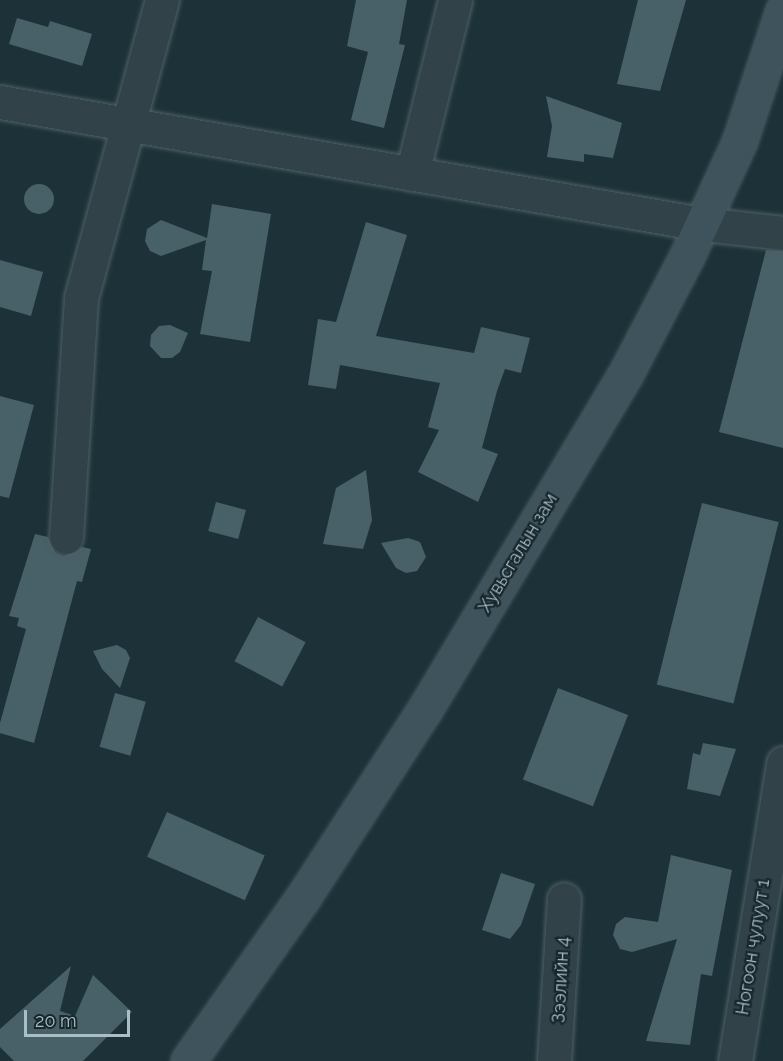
<!DOCTYPE html>
<html>
<head>
<meta charset="utf-8">
<style>
	body { margin:0 }
	#map { position:relative; width:783px; height:1061px; overflow:hidden; background:#1d3238; font-family:Raleway,sans-serif }
	div>[style] { position:absolute }
	.building>* { inset:0; background:#486067; transform-origin:0 0 }
	.round { border-radius:50% }
	.roads { filter:drop-shadow(0 0 2px #4e6067) drop-shadow(0 0 2px #4e6067) }
	.street>* { height:33px; margin:-16.5px; padding:0 16.5px; transform-origin:16.5px; border-radius:16.5px; background:#314248 }
	.secondary>* { height:33px; margin:-16.5px; padding:0 16.5px; transform-origin:16.5px; border-radius:16.5px; background:#3e535c }
	span { translate:-50% -50%; white-space:nowrap; text-align:center; line-height:1.15; -webkit-text-stroke:4.5px #17272c; paint-order:stroke }
	.street-label { font-size:18px; color:#aabec6 }
	.scale { position:absolute; left:24px; top:1010px; width:106px; height:27px; box-sizing:border-box; border:3px solid #aabec6; border-top:0; padding-left:8px; font-size:18px; line-height:21px; white-space:nowrap; color:#aabec6; -webkit-text-stroke:4px #17272c; paint-order:stroke }
</style>
</head>
<body>
<div id="map">
	<div class="building">
		<div style="clip-path:polygon(356px 0,407px 0,399px 44px,405px 45px,384px 128px,351px 120px,368px 52px,347px 46px)"></div>
		<div style="clip-path:polygon(638px 0,686px 0,660px 91px,617px 84px)"></div>
		<div style="clip-path:polygon(17px 18px,48px 27px,50px 21px,92px 34px,82px 66px,9px 44px)"></div>
		<div style="clip-path:polygon(546px 96px,622px 123px,613px 158px,584px 154px,584px 162px,547px 157px,552px 126px)"></div>
		<div class="round" style="left:24px;top:184px;width:30px;height:30px"></div>
		<div style="clip-path:polygon(212px 204px,271px 214px,250px 342px,200px 334px,212px 271px,202px 270px,206px 240px,161px 256px,150px 251px,145px 241px,147px 229px,161px 220px,207px 238px)"></div>
		<div style="clip-path:polygon(366px 222px,407px 235px,376px 336px,474px 353px,481px 327px,530px 338px,521px 373px,505px 369px,497px 391px,482px 448px,498px 454px,478px 502px,418px 472px,439px 430px,428px 427px,440px 383px,340px 365px,336px 389px,308px 385px,318px 319px,336px 322px)"></div>
		<div style="clip-path:polygon(766px 250px,783px 251px,783px 448px,719px 432px)"></div>
		<div style="clip-path:polygon(0 260px,43px 272px,31px 316px,0 307px)"></div>
		<div style="clip-path:polygon(170px 325px,188px 333px,180px 352px,172px 358px,161px 358px,150px 346px,151px 335px,159px 326px)"></div>
		<div style="clip-path:polygon(0 396px,34px 405px,9px 498px,0 496px)"></div>
		<div style="clip-path:polygon(366px 470px,372px 520px,363px 549px,323px 544px,336px 488px)"></div>
		<div style="left:216px;top:502px;width:31px;height:30px;rotate:15deg"></div>
		<div style="left:702px;top:503px;width:79px;height:187px;rotate:14deg"></div>
		<div style="clip-path:polygon(35px 534px,48px 537px,55px 552px,64px 556px,82px 547px,91px 549px,82px 582px,77px 581px,34px 743px,0 733px,0 723px,26px 629px,17px 626px,19px 618px,9px 616px)"></div>
		<div style="clip-path:polygon(408px 538px,420px 542px,426px 557px,417px 571px,406px 573px,396px 568px,381px 543px)"></div>
		<div style="left:258px;top:617px;width:54px;height:50px;rotate:28deg"></div>
		<div style="clip-path:polygon(117px 645px,126px 650px,130px 658px,120px 688px,102px 669px,93px 651px)"></div>
		<div style="left:558px;top:688px;width:75px;height:98px;rotate:21deg"></div>
		<div style="left:115px;top:693px;width:32px;height:56px;rotate:16deg"></div>
		<div style="clip-path:polygon(703px 743px,736px 749px,720px 796px,687px 789px,693px 753px,700px 755px)"></div>
		<div style="left:167px;top:812px;width:107px;height:49px;rotate:24deg"></div>
		<div style="clip-path:polygon(671px 855px,732px 870px,712px 976px,701px 974px,690px 1045px,646px 1041px,677px 939px,632px 952px,620px 949px,613px 935px,616px 924px,625px 917px,658px 922px)"></div>
		<div style="clip-path:polygon(501px 873px,535px 884px,521px 925px,510px 939px,482px 930px)"></div>
		<div style="clip-path:polygon(71px 966px,60px 1011px,75px 1016px,93px 975px,132px 1012px,83px 1061px,14px 1061px,0 1047px,0 1029px)"></div>
	</div>
	<div class="roads">
		<div class="street">
			<div style="left:0;top:102px;width:713px;rotate:9.86deg"></div>
			<div style="left:702px;top:224px;width:81px;rotate:6.3deg"></div>
			<div style="left:412px;top:174px;width:179px;rotate:-76.1deg"></div>
			<div style="left:66px;top:537px;width:239px;rotate:-86.4deg"></div>
			<div style="left:81px;top:298px;width:309px;rotate:-74.8deg"></div>
			<div style="left:554px;top:1061px;width:162px;rotate:-86.5deg"></div>
			<div style="left:735px;top:1061px;width:302px;rotate:-80.8deg"></div>
		</div>
		<div class="secondary">
			<div style="left:188px;top:1061px;width:198px;rotate:-54.9deg"></div>
			<div style="left:302px;top:899px;width:226px;rotate:-57.1deg"></div>
			<div style="left:425px;top:709px;width:389px;rotate:-59.1deg"></div>
			<div style="left:625px;top:375px;width:134px;rotate:-62.5deg"></div>
			<div style="left:687px;top:256px;width:128px;rotate:-65.4deg"></div>
			<div style="left:740px;top:140px;width:137px;rotate:-71.7deg"></div>
		</div>
	</div>
	<div class="street-label">
		<span style="left:518px;top:553px;rotate:-59deg">Хувьсгалын зам</span>
		<span style="left:753px;top:947px;rotate:-81deg">Ногоон чулуут 1</span>
		<span style="left:561px;top:980px;rotate:-87deg">Зээлийн 4</span>
	</div>
	<div class="scale">20 m</div>
</div>
</body>
</html>
